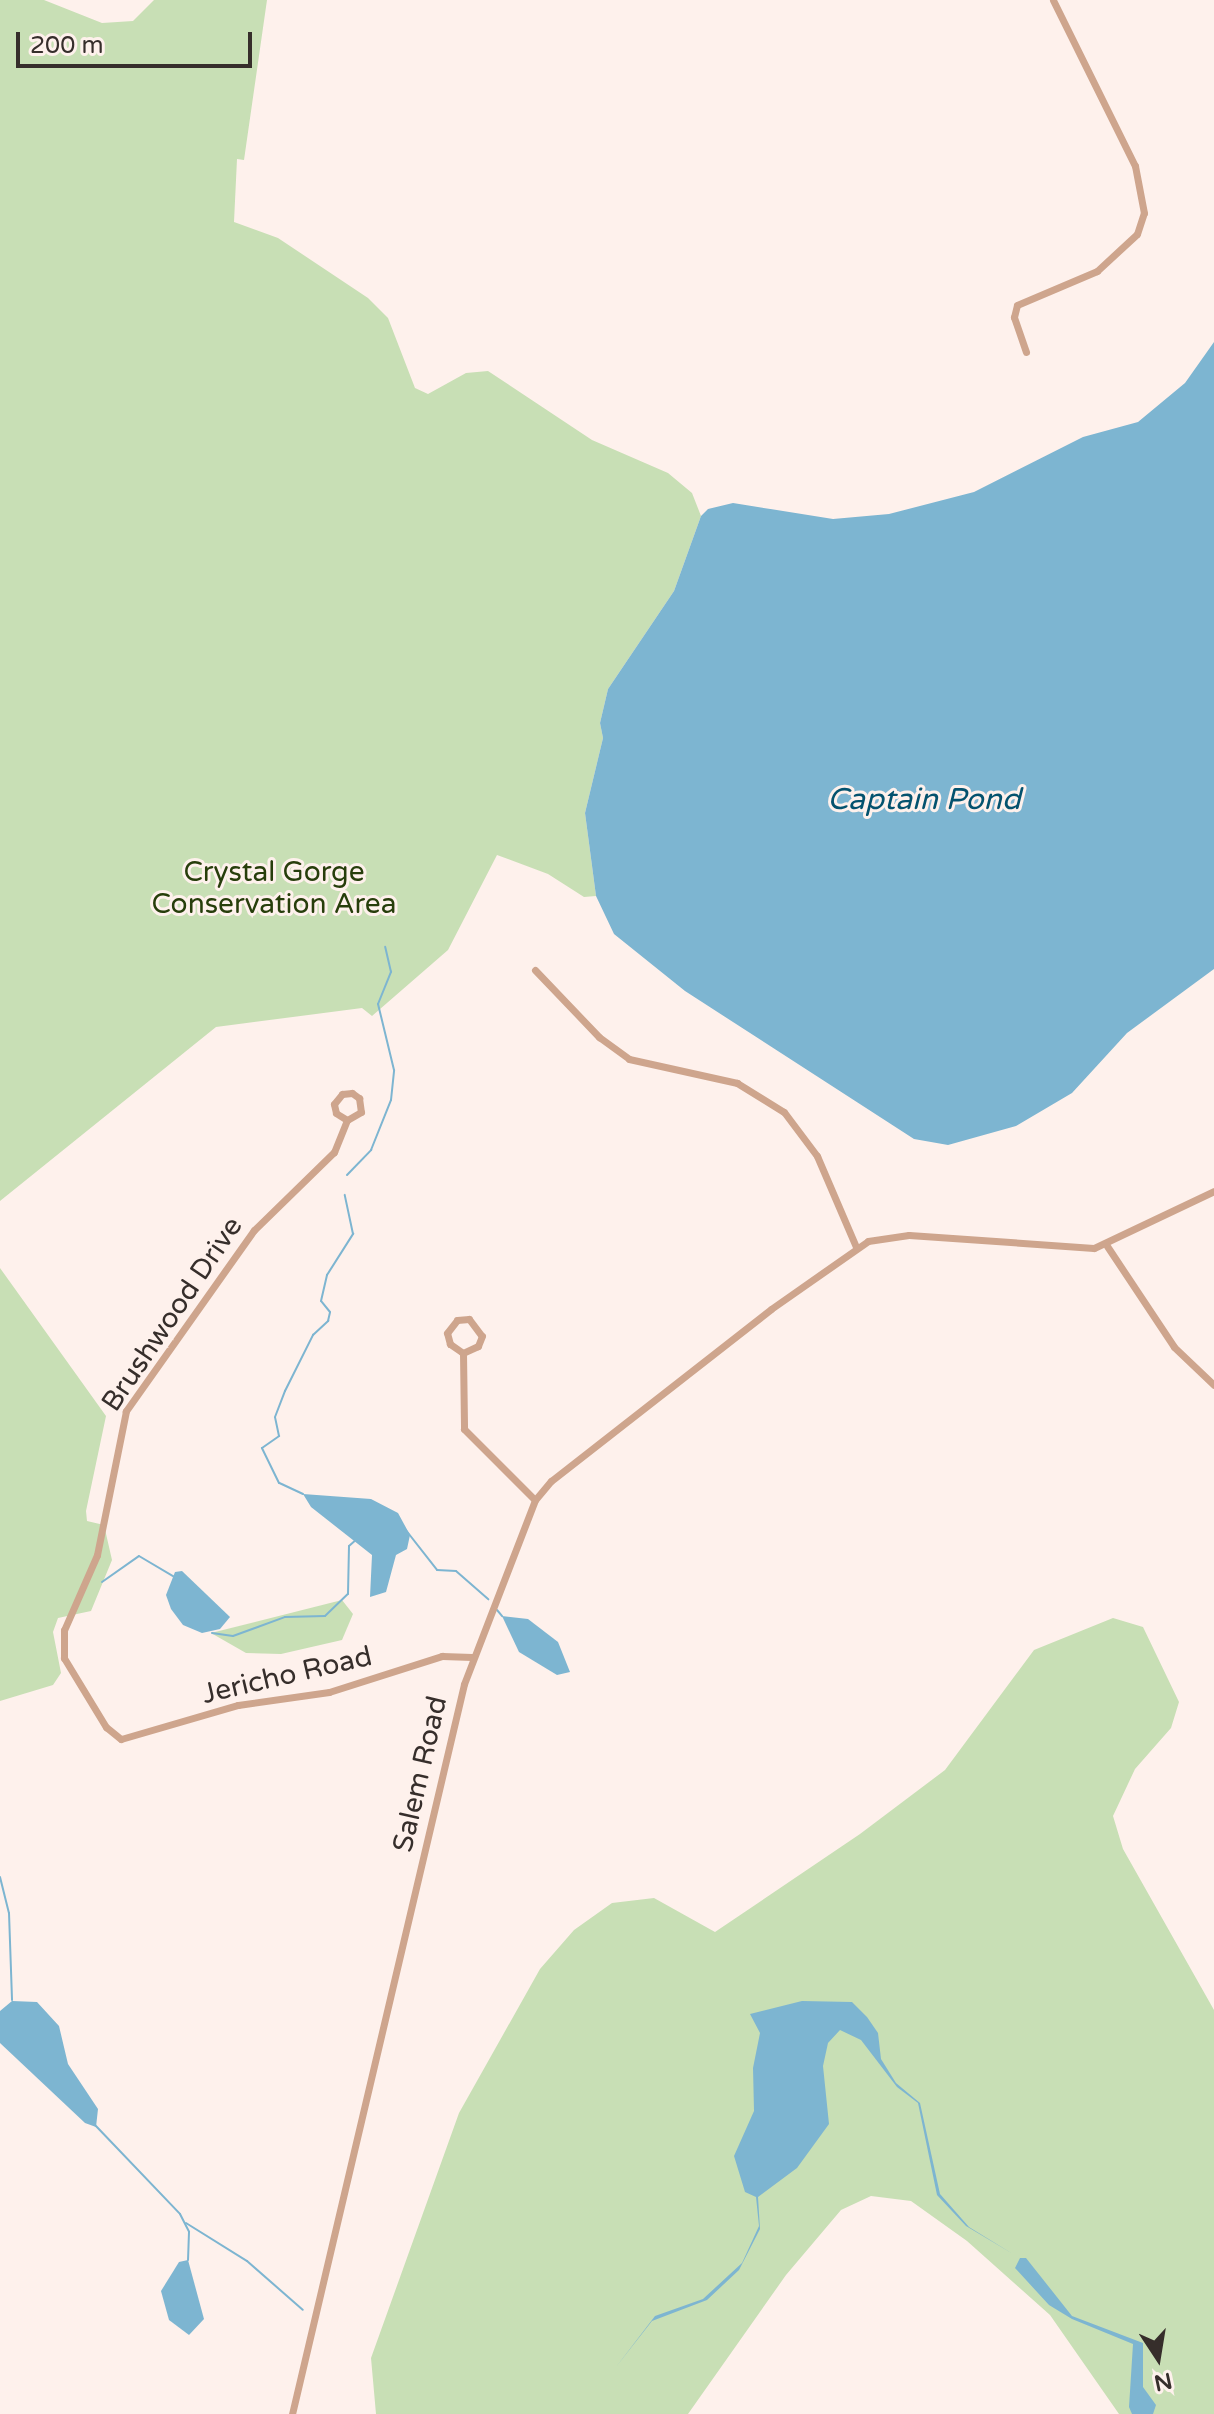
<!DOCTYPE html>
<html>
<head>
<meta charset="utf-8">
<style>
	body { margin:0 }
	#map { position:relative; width:1214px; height:2414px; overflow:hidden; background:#fef1ec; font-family:"Varela Round",sans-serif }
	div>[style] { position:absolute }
	.green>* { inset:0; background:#c8dfb5 }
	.water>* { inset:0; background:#7db5d1 }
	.stream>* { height:2px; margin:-1px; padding:0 1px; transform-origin:1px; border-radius:1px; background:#7db5d1 }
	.street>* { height:7px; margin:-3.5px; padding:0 3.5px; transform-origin:3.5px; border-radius:3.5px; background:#cea58d }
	span { translate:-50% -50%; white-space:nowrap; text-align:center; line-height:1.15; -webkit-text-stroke:6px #fef1ec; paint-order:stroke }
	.park-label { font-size:28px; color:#273e0b }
	.street-label { font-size:28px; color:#362e2b }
	.water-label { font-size:30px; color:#04526e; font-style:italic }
	.north { position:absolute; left:1118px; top:2318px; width:80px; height:80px; -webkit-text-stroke:6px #fef1ec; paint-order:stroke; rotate:168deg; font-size:22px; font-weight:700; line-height:32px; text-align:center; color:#362e2b }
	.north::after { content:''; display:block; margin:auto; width:28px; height:36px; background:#362e2b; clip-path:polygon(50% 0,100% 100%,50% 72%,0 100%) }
	.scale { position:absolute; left:16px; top:32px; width:236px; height:36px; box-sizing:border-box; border:4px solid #362e2b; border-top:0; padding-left:10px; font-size:24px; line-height:28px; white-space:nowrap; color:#362e2b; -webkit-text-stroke:6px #fef1ec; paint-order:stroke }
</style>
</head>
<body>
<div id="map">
	<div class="green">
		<div style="clip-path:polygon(0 0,44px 0,102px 23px,133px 21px,154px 0,267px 0,244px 160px,237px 159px,234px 222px,278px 238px,368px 298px,388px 318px,415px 388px,428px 394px,466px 373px,488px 371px,592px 440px,668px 473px,692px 493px,701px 516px,674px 591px,608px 689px,600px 723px,603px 738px,585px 813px,596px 896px,584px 897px,548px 874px,497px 855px,448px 950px,372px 1016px,362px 1008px,216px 1027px,0 1201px)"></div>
		<div style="clip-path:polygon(0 1268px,106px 1416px,86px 1511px,87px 1521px,104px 1525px,112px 1560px,91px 1611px,58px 1618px,53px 1632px,61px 1673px,53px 1685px,0 1701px)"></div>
		<div style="clip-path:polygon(342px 1600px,353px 1614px,342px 1640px,281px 1654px,246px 1653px,211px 1633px)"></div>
		<div style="clip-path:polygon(1113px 1618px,1143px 1627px,1179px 1702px,1171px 1728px,1135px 1769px,1113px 1816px,1123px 1849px,1214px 2010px,1214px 2414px,1119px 2414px,1050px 2315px,967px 2241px,911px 2201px,871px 2196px,841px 2210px,786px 2275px,688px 2414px,376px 2414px,371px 2358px,459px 2113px,540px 1969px,574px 1930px,612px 1903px,654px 1898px,715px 1932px,860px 1834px,945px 1770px,1034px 1650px)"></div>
	</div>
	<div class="water">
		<div style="clip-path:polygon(1214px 342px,1214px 969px,1127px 1033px,1072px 1093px,1016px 1126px,948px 1145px,914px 1139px,685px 991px,614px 934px,596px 896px,585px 813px,603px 738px,600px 723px,608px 689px,674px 591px,701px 516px,708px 509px,733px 503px,833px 519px,889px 514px,974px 492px,1083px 437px,1138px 422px,1185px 383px)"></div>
		<div style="clip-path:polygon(303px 1494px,371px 1499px,398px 1513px,410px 1535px,407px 1549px,396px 1555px,386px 1592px,370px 1597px,372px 1555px,311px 1507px)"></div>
		<div style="clip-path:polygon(182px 1571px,230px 1617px,220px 1629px,202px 1633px,183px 1625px,171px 1609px,166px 1595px,175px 1572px)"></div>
		<div style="clip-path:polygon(502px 1616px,528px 1619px,558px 1642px,570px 1672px,557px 1675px,519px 1652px)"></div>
		<div style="clip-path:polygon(12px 2001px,37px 2002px,59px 2026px,68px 2064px,98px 2109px,96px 2127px,85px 2123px,0 2043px,0 2011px)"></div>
		<div style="clip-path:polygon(802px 2001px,852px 2002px,867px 2017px,878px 2033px,881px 2059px,896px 2083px,920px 2103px,940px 2194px,969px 2227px,1013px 2254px,966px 2226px,937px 2195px,918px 2103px,897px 2087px,861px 2040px,840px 2030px,828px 2043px,823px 2066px,829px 2124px,797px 2168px,758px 2197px,760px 2229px,739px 2270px,707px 2300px,652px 2321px,616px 2367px,655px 2316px,703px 2299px,742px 2263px,759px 2226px,756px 2197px,745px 2192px,734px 2156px,754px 2111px,753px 2068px,760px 2033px,750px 2014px)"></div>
		<div style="clip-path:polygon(1020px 2258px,1026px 2258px,1072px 2316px,1143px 2343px,1143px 2387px,1156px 2405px,1153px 2414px,1132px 2414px,1129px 2407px,1133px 2344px,1072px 2319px,1049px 2305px,1015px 2268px)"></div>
		<div style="clip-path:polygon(188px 2260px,204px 2319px,189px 2335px,169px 2320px,161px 2291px,179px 2262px)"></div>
	</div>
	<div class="stream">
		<div style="left:347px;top:1175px;width:35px;rotate:-46deg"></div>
		<div style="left:371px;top:1150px;width:54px;rotate:-68.2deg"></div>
		<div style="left:391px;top:1100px;width:30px;rotate:-84deg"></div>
		<div style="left:394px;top:1070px;width:68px;rotate:-103.6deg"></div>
		<div style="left:378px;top:1004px;width:35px;rotate:-68deg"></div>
		<div style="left:391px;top:972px;width:26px;rotate:-103deg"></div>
		<div style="left:303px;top:1494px;width:26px;rotate:-155deg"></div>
		<div style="left:279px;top:1483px;width:39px;rotate:-116deg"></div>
		<div style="left:262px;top:1448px;width:21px;rotate:-35deg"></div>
		<div style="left:279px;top:1436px;width:19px;rotate:-102deg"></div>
		<div style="left:275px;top:1417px;width:28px;rotate:-69deg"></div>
		<div style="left:285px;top:1391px;width:63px;rotate:-63.4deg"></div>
		<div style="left:313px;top:1335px;width:21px;rotate:-43deg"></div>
		<div style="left:328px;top:1321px;width:9px;rotate:-77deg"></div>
		<div style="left:330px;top:1312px;width:14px;rotate:-129deg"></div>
		<div style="left:321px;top:1301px;width:27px;rotate:-77deg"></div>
		<div style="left:327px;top:1275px;width:49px;rotate:-57.6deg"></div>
		<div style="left:353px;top:1234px;width:40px;rotate:-102deg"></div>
		<div style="left:405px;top:1529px;width:52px;rotate:52deg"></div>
		<div style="left:437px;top:1570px;width:19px;rotate:3deg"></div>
		<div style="left:456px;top:1571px;width:43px;rotate:41.2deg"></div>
		<div style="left:102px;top:1582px;width:45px;rotate:-35.1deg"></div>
		<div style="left:139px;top:1556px;width:43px;rotate:30.7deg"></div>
		<div style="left:497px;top:1610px;width:8px;rotate:50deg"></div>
		<div style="left:212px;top:1633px;width:21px;rotate:8deg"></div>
		<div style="left:233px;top:1636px;width:55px;rotate:-20.1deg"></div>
		<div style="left:285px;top:1617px;width:40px;rotate:-1.4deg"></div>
		<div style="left:325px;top:1616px;width:32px;rotate:-44deg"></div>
		<div style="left:348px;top:1594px;width:48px;rotate:-88.8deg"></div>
		<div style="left:349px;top:1546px;width:9px;rotate:-41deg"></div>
		<div style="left:0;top:1877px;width:37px;rotate:76deg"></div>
		<div style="left:9px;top:1913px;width:87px;rotate:88deg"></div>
		<div style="left:95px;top:2125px;width:123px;rotate:46.3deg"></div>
		<div style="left:180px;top:2214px;width:20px;rotate:63deg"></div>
		<div style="left:189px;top:2232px;width:28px;rotate:92deg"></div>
		<div style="left:186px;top:2223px;width:72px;rotate:31.9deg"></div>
		<div style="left:247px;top:2261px;width:74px;rotate:41.2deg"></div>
	</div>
	<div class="street">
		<div style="left:1026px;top:352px;width:37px;rotate:-109deg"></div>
		<div style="left:1014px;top:317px;width:12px;rotate:-76deg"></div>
		<div style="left:1017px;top:305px;width:87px;rotate:-23deg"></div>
		<div style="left:1097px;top:271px;width:54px;rotate:-42.8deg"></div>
		<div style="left:1137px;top:234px;width:22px;rotate:-72deg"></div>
		<div style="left:1144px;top:213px;width:48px;rotate:-100.8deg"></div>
		<div style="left:1135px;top:166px;width:185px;rotate:-116.3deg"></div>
		<div style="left:535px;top:970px;width:93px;rotate:46.3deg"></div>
		<div style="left:599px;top:1037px;width:37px;rotate:36deg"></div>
		<div style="left:629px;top:1059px;width:111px;rotate:12.5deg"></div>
		<div style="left:737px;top:1083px;width:55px;rotate:31.7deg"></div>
		<div style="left:784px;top:1112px;width:55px;rotate:53.1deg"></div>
		<div style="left:817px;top:1156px;width:99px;rotate:66.8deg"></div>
		<div style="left:347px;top:1120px;width:13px;rotate:-148deg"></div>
		<div style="left:336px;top:1113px;width:9px;rotate:-103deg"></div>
		<div style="left:334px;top:1104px;width:13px;rotate:-51deg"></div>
		<div style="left:342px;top:1094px;width:10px;rotate:-6deg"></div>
		<div style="left:352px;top:1093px;width:9px;rotate:36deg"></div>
		<div style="left:359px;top:1098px;width:14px;rotate:82deg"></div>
		<div style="left:361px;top:1112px;width:16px;rotate:150deg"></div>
		<div style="left:347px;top:1120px;width:35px;rotate:112deg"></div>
		<div style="left:334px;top:1152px;width:112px;rotate:135.7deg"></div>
		<div style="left:254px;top:1230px;width:222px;rotate:125.3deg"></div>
		<div style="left:126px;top:1411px;width:147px;rotate:101.4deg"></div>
		<div style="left:97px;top:1555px;width:82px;rotate:113.7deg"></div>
		<div style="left:64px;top:1630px;width:28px;rotate:90deg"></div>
		<div style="left:64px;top:1658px;width:81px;rotate:58.7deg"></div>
		<div style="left:106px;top:1727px;width:19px;rotate:39deg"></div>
		<div style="left:121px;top:1739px;width:122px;rotate:-16.2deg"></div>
		<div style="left:238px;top:1705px;width:92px;rotate:-8.1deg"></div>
		<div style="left:329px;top:1692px;width:119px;rotate:-17.7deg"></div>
		<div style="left:442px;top:1656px;width:30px;rotate:2deg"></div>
		<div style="left:1107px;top:1246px;width:121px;rotate:56.4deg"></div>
		<div style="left:1174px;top:1347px;width:55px;rotate:43.5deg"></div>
		<div style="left:463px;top:1353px;width:16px;rotate:-145deg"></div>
		<div style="left:450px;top:1344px;width:11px;rotate:-105deg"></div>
		<div style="left:447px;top:1333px;width:16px;rotate:-52deg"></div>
		<div style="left:457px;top:1320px;width:12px;rotate:-5deg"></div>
		<div style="left:469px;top:1319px;width:21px;rotate:53deg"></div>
		<div style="left:482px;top:1336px;width:11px;rotate:112deg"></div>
		<div style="left:478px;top:1346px;width:17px;rotate:155deg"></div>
		<div style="left:463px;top:1353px;width:76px;rotate:89.2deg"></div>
		<div style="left:464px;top:1429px;width:100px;rotate:45deg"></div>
		<div style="left:292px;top:2414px;width:750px;rotate:-76.74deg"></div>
		<div style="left:464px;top:1684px;width:197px;rotate:-68.9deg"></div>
		<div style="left:535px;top:1500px;width:25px;rotate:-50deg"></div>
		<div style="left:551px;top:1481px;width:279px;rotate:-38deg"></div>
		<div style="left:771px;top:1309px;width:118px;rotate:-35deg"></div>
		<div style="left:868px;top:1241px;width:41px;rotate:-8.3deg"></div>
		<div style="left:909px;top:1235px;width:185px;rotate:4deg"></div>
		<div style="left:1094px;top:1248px;width:133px;rotate:-25.4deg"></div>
	</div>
	<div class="park-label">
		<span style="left:274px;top:888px">Crystal Gorge<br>Conservation Area</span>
	</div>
	<div class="street-label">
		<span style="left:172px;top:1314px;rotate:-56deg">Brushwood Drive</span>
		<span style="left:287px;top:1675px;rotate:-13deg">Jericho Road</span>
		<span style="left:420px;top:1774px;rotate:-77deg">Salem Road</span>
	</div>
	<div class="water-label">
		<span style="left:924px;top:800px">Captain Pond</span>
	</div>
	<div class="north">N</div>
	<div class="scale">200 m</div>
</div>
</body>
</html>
